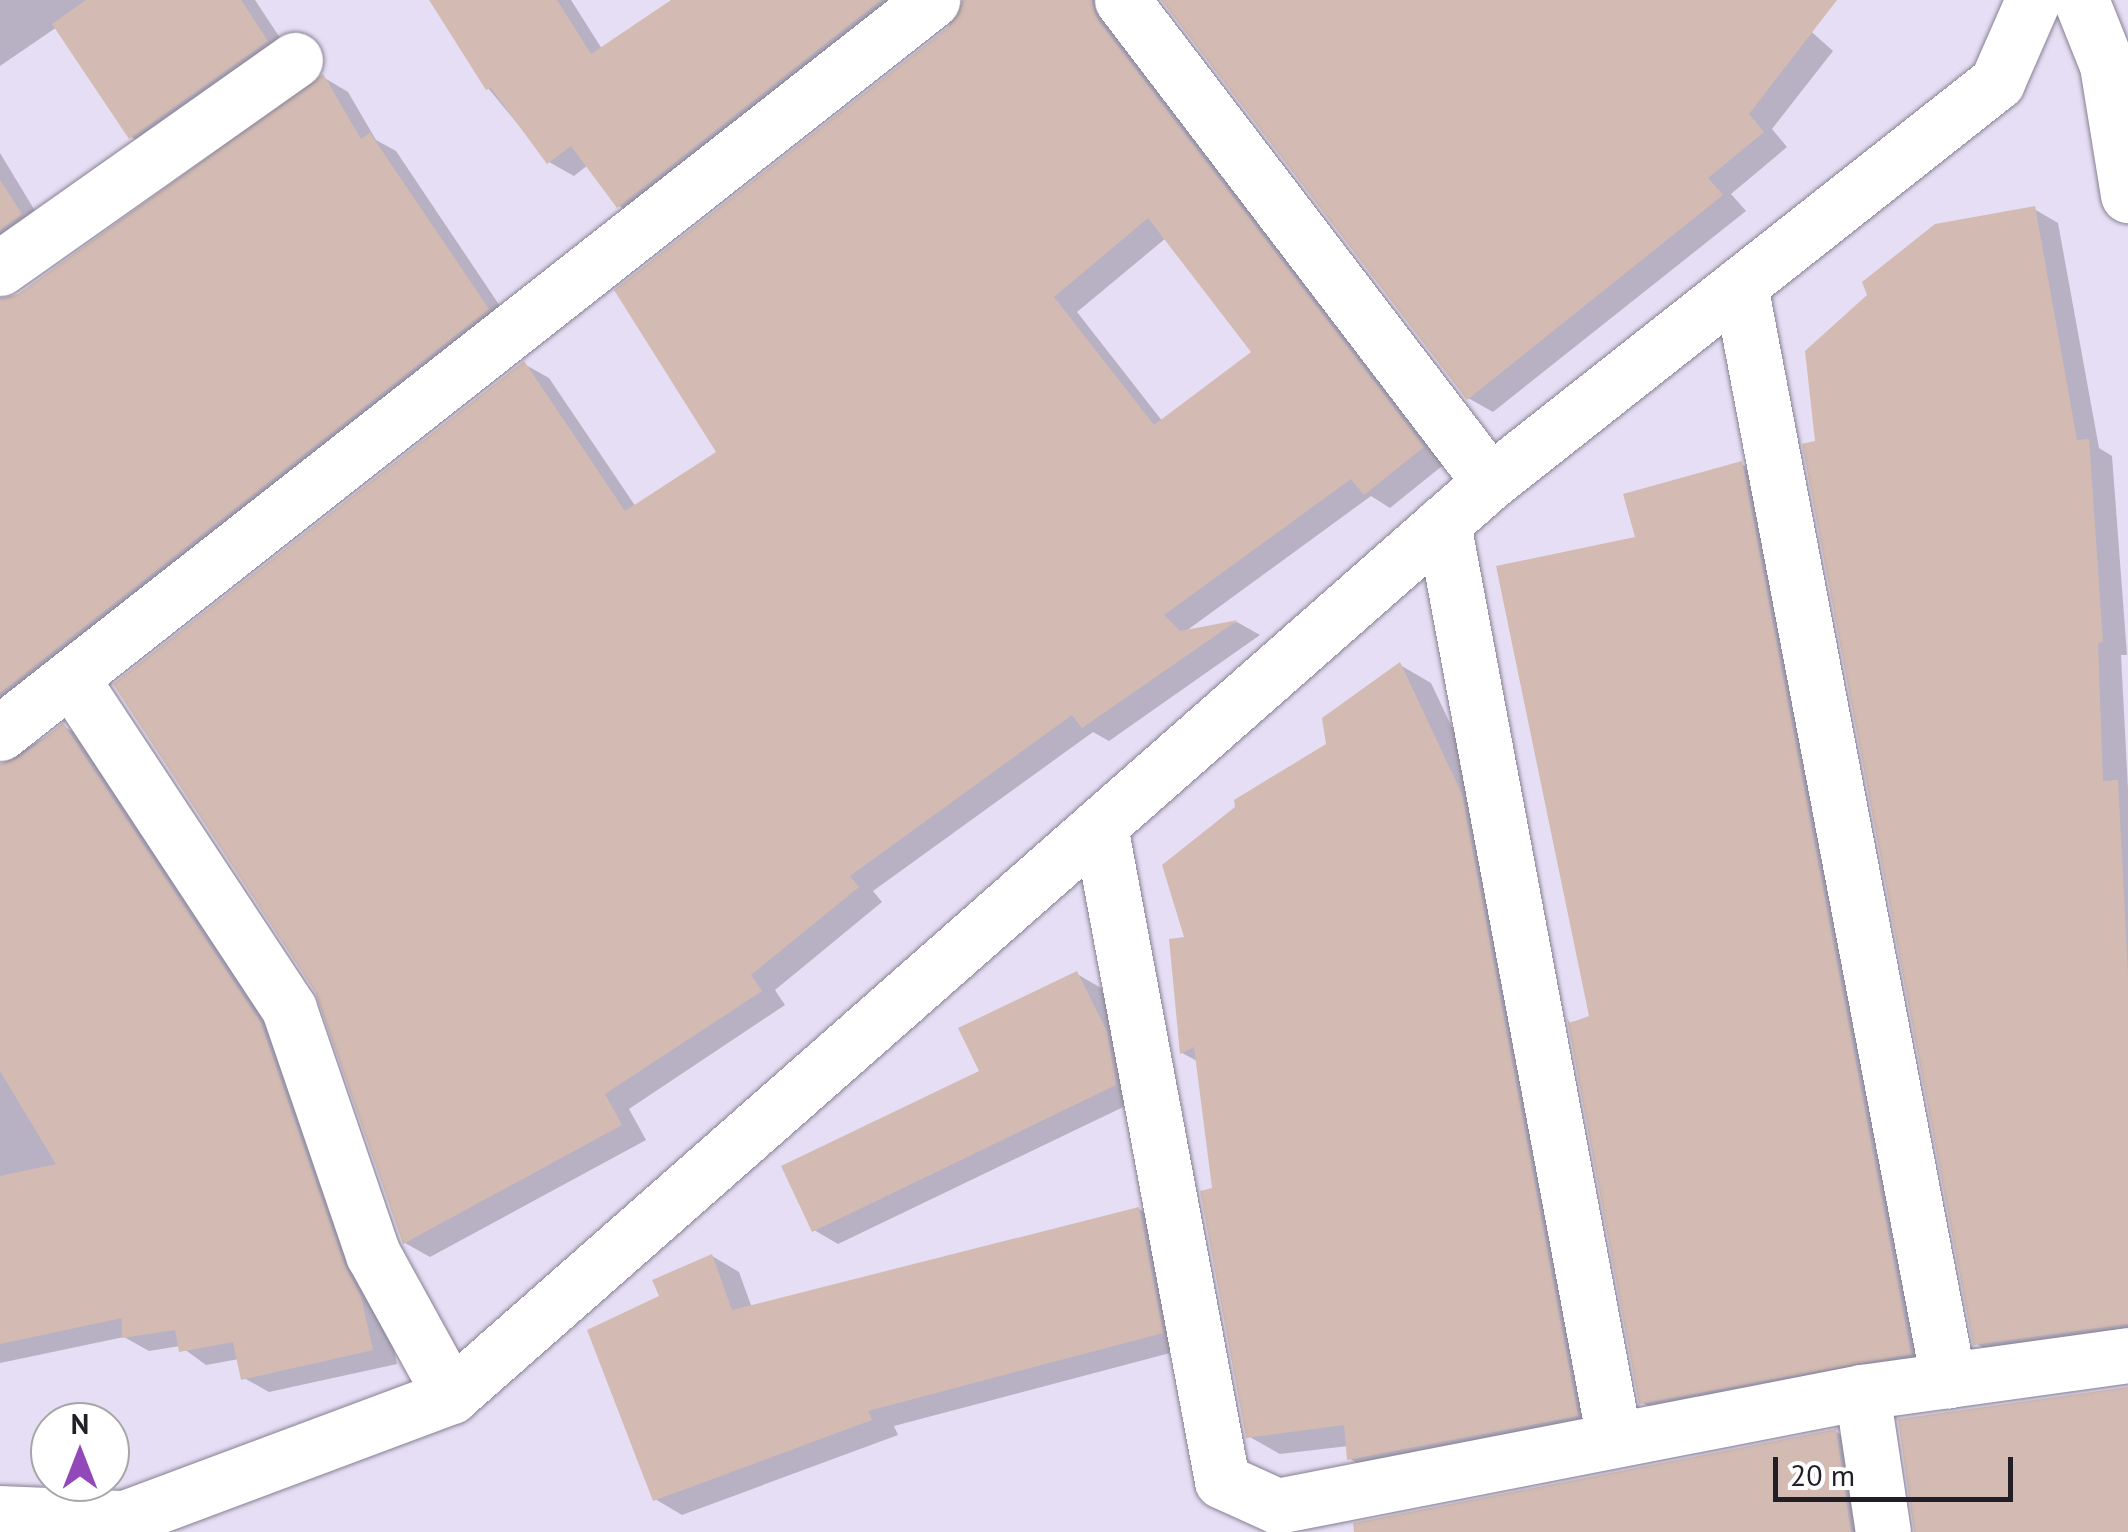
<!DOCTYPE html>
<html>
<head>
<meta charset="utf-8">
<style>
	body { margin:0 }
	#map { position:relative; width:2128px; height:1532px; overflow:hidden; background:#e6def4; font-family:"PT Sans",sans-serif }
	div>[style] { position:absolute }
	.shadow>* { inset:0; background:#0003 }
	.building>* { inset:0; background:#d3bbb3 }
	.roads { filter:drop-shadow(0 0 2px #878093) drop-shadow(0 0 2px #878093) }
	.minor>* { height:55px; margin:-27.5px; padding:0 27.5px; transform-origin:27.5px; border-radius:27.5px; background:#fff }
	span { translate:-50% -50%; white-space:nowrap; text-align:center; line-height:1.15; -webkit-text-stroke:9px #fff; paint-order:stroke }
	.north { position:absolute; left:30px; top:1402px; width:100px; height:100px; box-sizing:border-box; background:#fff; border:2px solid #a6a5a8; border-radius:50%; rotate:0deg; font-size:28px; font-weight:700; line-height:40px; text-align:center; color:#211e26 }
	.north::after { content:''; display:block; margin:auto; width:35px; height:45px; background:#9348b9; clip-path:polygon(50% 0,100% 100%,50% 72%,0 100%) }
	.scale { position:absolute; left:1773px; top:1457px; width:240px; height:45px; box-sizing:border-box; border:5px solid #211e26; border-top:0; padding-left:12px; font-size:30px; line-height:35px; white-space:nowrap; color:#211e26; -webkit-text-stroke:8px #fff; paint-order:stroke }
</style>
</head>
<body>
<div id="map">
	<div class="shadow">
		<div style="clip-path:polygon(0 0,255px 0,292px 56px,156px 151px,131px 137px,57px 27px,0 66px)"></div>
		<div style="clip-path:polygon(432px 0,571px 0,602px 49px,676px 0,924px 0,644px 220px,619px 206px,588px 165px,574px 176px,549px 162px,488px 88px)"></div>
		<div style="clip-path:polygon(evenodd,963px 0,1123px 0,1447px 462px,1390px 508px,1371px 496px,1182px 634px,1237px 622px,1260px 635px,1109px 741px,1093px 732px,873px 891px,882px 902px,775px 990px,785px 1005px,629px 1109px,646px 1140px,430px 1257px,405px 1243px,524px 364px,549px 378px,636px 507px,720px 452px,963px 0,1166px 238px,1255px 352px,1163px 422px,1077px 312px,1166px 238px)"></div>
		<div style="clip-path:polygon(1164px 0,1776px 0,1833px 51px,1772px 129px,1787px 147px,1731px 194px,1746px 211px,1493px 412px,1468px 398px)"></div>
		<div style="clip-path:polygon(323px 77px,348px 92px,376px 140px,396px 151px,512px 324px,0 733px,0 298px,19px 296px)"></div>
		<div style="clip-path:polygon(0 153px,46px 229px,0 267px)"></div>
		<div style="clip-path:polygon(2034px 209px,2058px 223px,2099px 448px,2112px 456px,2127px 655px,2121px 655px,2128px 789px,2128px 1340px,1999px 1357px,1975px 1343px,1818px 443px)"></div>
		<div style="clip-path:polygon(1741px 464px,1775px 483px,1944px 1372px,1676px 1422px,1641px 1402px,1571px 1022px,1592px 1018px,1638px 539px)"></div>
		<div style="clip-path:polygon(1400px 665px,1431px 683px,1493px 814px,1608px 1433px,1381px 1477px,1350px 1459px,1348px 1446px,1280px 1454px,1248px 1436px,1199px 1062px,1182px 1053px,1187px 939px,1329px 746px)"></div>
		<div style="clip-path:polygon(63px 726px,88px 740px,285px 1040px,386px 1314px,397px 1364px,269px 1392px,244px 1378px,239px 1359px,206px 1365px,180px 1346px,149px 1351px,124px 1337px,0 1363px,0 765px)"></div>
		<div style="clip-path:polygon(1077px 974px,1101px 988px,1130px 1048px,1140px 1099px,838px 1244px,814px 1230px,982px 1072px)"></div>
		<div style="clip-path:polygon(1139px 1209px,1166px 1225px,1189px 1348px,894px 1426px,898px 1435px,682px 1515px,655px 1499px,662px 1297px,712px 1256px,739px 1272px,752px 1308px)"></div>
		<div style="clip-path:polygon(1836px 1432px,1859px 1445px,1873px 1532px,1356px 1532px)"></div>
	</div>
	<div class="building">
		<div style="clip-path:polygon(86px 0,241px 0,268px 41px,129px 139px,52px 24px)"></div>
		<div style="clip-path:polygon(429px 0,557px 0,591px 54px,671px 0,881px 0,617px 208px,571px 146px,547px 164px,491px 88px,486px 90px)"></div>
		<div style="clip-path:polygon(evenodd,963px 0,1091px 0,1097px 19px,1424px 447px,1364px 495px,1351px 479px,1164px 615px,1180px 631px,1238px 620px,1082px 728px,1072px 715px,850px 876px,859px 887px,751px 975px,762px 991px,605px 1094px,622px 1125px,403px 1244px,315px 992px,113px 684px,524px 361px,625px 511px,716px 452px,614px 290px,951px 25px,963px 0,1148px 218px,1251px 352px,1154px 425px,1054px 297px,1148px 218px)"></div>
		<div style="clip-path:polygon(1161px 0,1837px 0,1749px 114px,1764px 132px,1708px 178px,1723px 195px,1467px 400px)"></div>
		<div style="clip-path:polygon(323px 74px,361px 139px,370px 133px,489px 309px,0 693px,0 299px,18px 294px)"></div>
		<div style="clip-path:polygon(0 180px,22px 214px,0 230px)"></div>
		<div style="clip-path:polygon(2035px 206px,2077px 440px,2089px 439px,2103px 642px,2098px 643px,2103px 781px,2118px 780px,2128px 975px,2128px 1324px,1973px 1345px,1802px 444px,1815px 441px,1805px 351px,1867px 295px,1862px 282px,1935px 224px)"></div>
		<div style="clip-path:polygon(1742px 461px,1911px 1354px,1639px 1404px,1567px 1018px,1570px 1023px,1589px 1016px,1496px 566px,1635px 537px,1623px 494px)"></div>
		<div style="clip-path:polygon(1400px 662px,1462px 794px,1578px 1416px,1347px 1460px,1344px 1425px,1246px 1438px,1200px 1191px,1212px 1188px,1194px 1047px,1180px 1054px,1169px 939px,1184px 937px,1162px 865px,1235px 807px,1234px 800px,1326px 744px,1322px 718px)"></div>
		<div style="clip-path:polygon(63px 723px,261px 1023px,344px 1264px,361px 1297px,373px 1350px,241px 1380px,233px 1342px,179px 1352px,175px 1330px,122px 1338px,122px 1318px,0 1344px,0 1176px,56px 1164px,0 1071px,0 764px,19px 758px)"></div>
		<div style="clip-path:polygon(1077px 971px,1107px 1032px,1116px 1085px,812px 1232px,781px 1166px,979px 1071px,958px 1028px)"></div>
		<div style="clip-path:polygon(1139px 1207px,1163px 1333px,868px 1411px,872px 1420px,653px 1501px,587px 1330px,659px 1296px,652px 1280px,712px 1254px,732px 1310px)"></div>
		<div style="clip-path:polygon(2128px 1387px,2128px 1532px,1914px 1532px,1898px 1419px)"></div>
		<div style="clip-path:polygon(1836px 1429px,1851px 1532px,1354px 1532px,1353px 1523px)"></div>
	</div>
	<div class="roads">
		<div class="minor">
			<div style="left:1122px;top:0;width:606px;rotate:52.64deg"></div>
			<div style="left:2081px;top:0;width:70px;rotate:68.2deg"></div>
			<div style="left:2107px;top:65px;width:132px;rotate:80.8deg"></div>
			<div style="left:0;top:268px;width:361px;rotate:-35.2deg"></div>
			<div style="left:1740px;top:285px;width:1115px;rotate:79.24deg"></div>
			<div style="left:1443px;top:523px;width:932px;rotate:79.43deg"></div>
			<div style="left:71px;top:678px;width:396px;rotate:56.6deg"></div>
			<div style="left:289px;top:1009px;width:259px;rotate:71.1deg"></div>
			<div style="left:373px;top:1254px;width:162px;rotate:61.2deg"></div>
			<div style="left:0;top:733px;width:1186px;rotate:-38.18deg"></div>
			<div style="left:1100px;top:826px;width:666px;rotate:79.45deg"></div>
			<div style="left:1222px;top:1481px;width:60px;rotate:24.4deg"></div>
			<div style="left:1277px;top:1506px;width:596px;rotate:-11.03deg"></div>
			<div style="left:1862px;top:1392px;width:269px;rotate:-7.9deg"></div>
			<div style="left:1862px;top:1392px;width:142px;rotate:81.5deg"></div>
			<div style="left:0;top:1513px;width:125px;rotate:2.3deg"></div>
			<div style="left:125px;top:1518px;width:348px;rotate:-20.5deg"></div>
			<div style="left:451px;top:1396px;width:1384px;rotate:-41.34deg"></div>
			<div style="left:1490px;top:482px;width:646px;rotate:-38.27deg"></div>
			<div style="left:1997px;top:82px;width:90px;rotate:-66.3deg"></div>
		</div>
	</div>
	<div class="north">N</div>
	<div class="scale">20 m</div>
</div>
</body>
</html>
